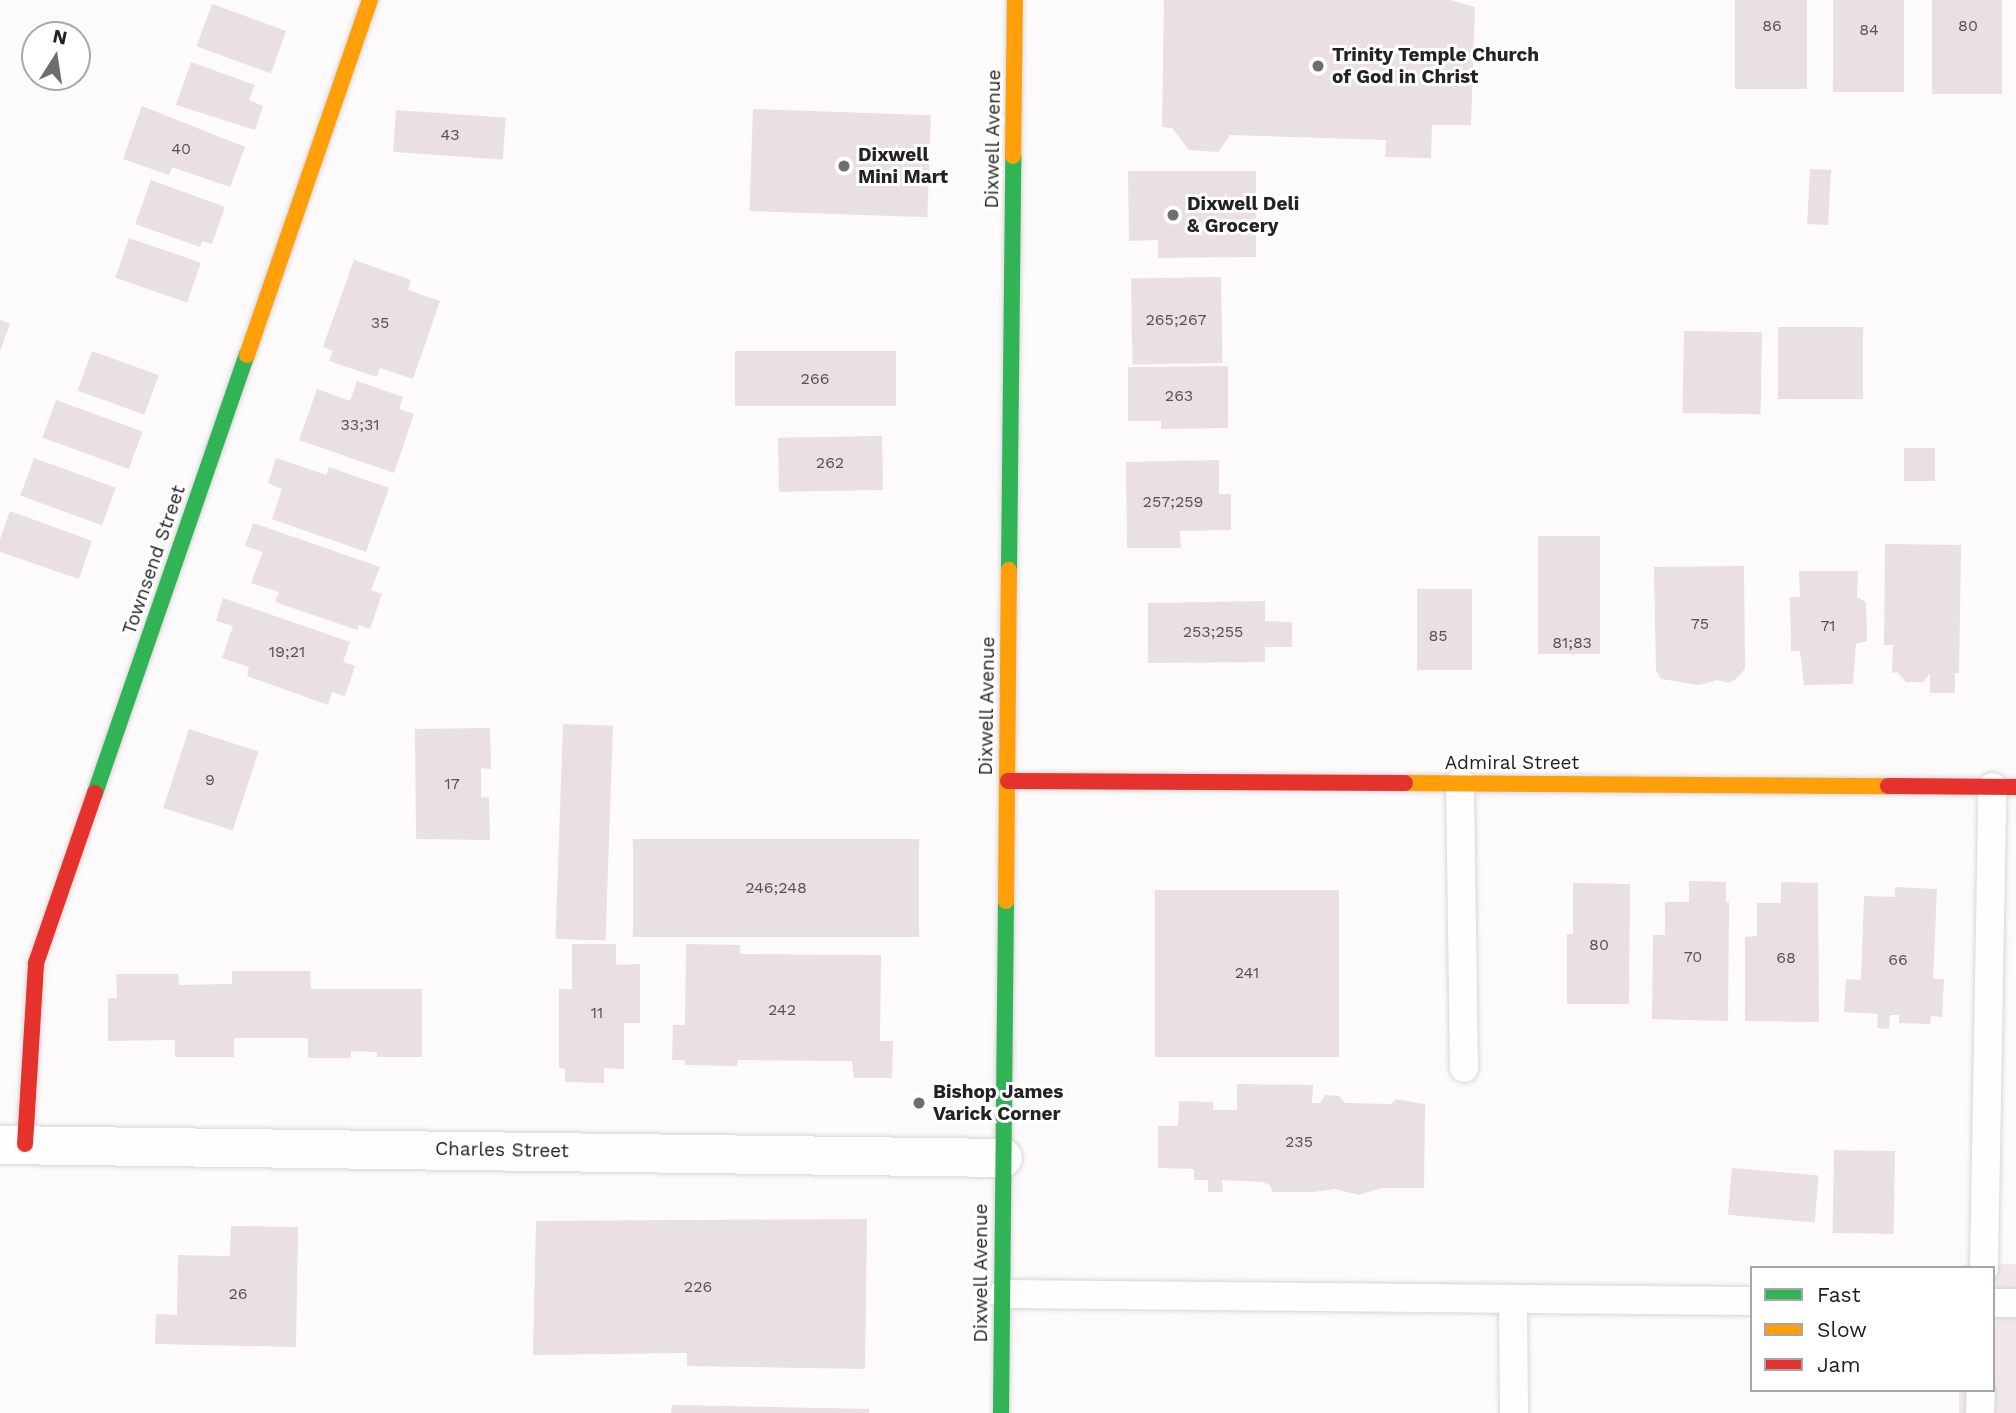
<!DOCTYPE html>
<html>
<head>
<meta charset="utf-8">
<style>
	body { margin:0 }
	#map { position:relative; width:2016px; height:1413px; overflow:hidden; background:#fdfafb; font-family:"Work Sans",sans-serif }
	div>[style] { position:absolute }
	.built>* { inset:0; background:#f0e7e9 }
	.building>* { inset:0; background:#eadfe2; transform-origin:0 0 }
	.roads { filter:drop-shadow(0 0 2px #d7d6d6) drop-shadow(0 0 2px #d7d6d6) }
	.lane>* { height:28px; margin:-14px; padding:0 14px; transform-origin:14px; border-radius:14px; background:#fffefe }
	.street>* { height:38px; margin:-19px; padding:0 19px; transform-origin:19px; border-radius:19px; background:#fffefe }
	.fast>* { height:16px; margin:-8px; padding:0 8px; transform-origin:8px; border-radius:8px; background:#30b455 }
	.slow>* { height:16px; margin:-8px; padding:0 8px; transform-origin:8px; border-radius:8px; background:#ff9f0a }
	.jam>* { height:16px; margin:-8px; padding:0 8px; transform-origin:8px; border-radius:8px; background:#e5322d }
	.dots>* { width:19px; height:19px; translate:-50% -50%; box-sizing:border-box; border:4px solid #fff; border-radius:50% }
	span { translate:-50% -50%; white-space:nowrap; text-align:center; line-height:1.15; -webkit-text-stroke:6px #fff; paint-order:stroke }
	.number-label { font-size:16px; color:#575354 }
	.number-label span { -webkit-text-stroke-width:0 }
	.poi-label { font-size:19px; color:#232222; font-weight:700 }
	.left { translate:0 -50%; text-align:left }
	.street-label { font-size:19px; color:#232222 }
	.legend { position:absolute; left:1750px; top:1266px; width:245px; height:126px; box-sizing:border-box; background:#fff; border:2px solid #a7a7a7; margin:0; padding:9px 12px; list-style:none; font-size:21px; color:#232222 }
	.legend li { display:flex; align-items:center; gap:14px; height:35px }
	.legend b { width:35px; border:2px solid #a7a7a7 }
	.north { position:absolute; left:21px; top:21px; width:70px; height:70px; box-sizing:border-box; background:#fff; border:2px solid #a7a7a7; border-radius:50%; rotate:12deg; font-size:19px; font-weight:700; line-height:28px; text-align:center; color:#232222 }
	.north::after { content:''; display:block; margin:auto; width:24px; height:32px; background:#6f6e6e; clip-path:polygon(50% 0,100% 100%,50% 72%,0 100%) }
</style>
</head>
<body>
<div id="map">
	<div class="built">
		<div style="clip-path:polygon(2016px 1264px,2016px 1413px,1959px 1413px,1959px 1390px,1993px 1390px,1993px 1268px,1957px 1265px)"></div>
	</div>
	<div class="building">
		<div style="clip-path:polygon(1164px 0,1450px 0,1475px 7px,1471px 125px,1432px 125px,1431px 158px,1385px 157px,1386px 140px,1230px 135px,1218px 152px,1189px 150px,1172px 128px,1162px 127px)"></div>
		<div style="left:1735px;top:0;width:72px;height:89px"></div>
		<div style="left:1833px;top:0;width:71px;height:92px"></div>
		<div style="left:1932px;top:0;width:70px;height:94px"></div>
		<div style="left:212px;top:4px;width:79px;height:45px;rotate:20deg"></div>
		<div style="clip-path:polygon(191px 62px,255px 85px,249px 100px,263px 106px,255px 130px,176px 105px)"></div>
		<div style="clip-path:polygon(142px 106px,245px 147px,230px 187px,172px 167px,169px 175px,123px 159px)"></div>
		<div style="left:753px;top:109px;width:178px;height:102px;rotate:2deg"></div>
		<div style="left:396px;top:110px;width:110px;height:42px;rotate:4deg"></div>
		<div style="left:1810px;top:169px;width:21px;height:55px;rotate:3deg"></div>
		<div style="clip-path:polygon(1128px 171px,1256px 171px,1256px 257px,1158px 258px,1158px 240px,1129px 241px)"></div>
		<div style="clip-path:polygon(151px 180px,225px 207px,212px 244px,202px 241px,200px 247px,135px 224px)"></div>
		<div style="left:129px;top:238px;width:76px;height:42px;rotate:19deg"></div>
		<div style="clip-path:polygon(354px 260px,411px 280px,408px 290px,440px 301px,413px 379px,380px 368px,377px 377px,329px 361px,333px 351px,323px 347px)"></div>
		<div style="left:1221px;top:277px;width:86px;height:90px;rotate:89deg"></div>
		<div style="clip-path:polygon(0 320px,10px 324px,0 351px)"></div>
		<div style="left:1863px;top:327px;width:72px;height:85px;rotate:90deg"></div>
		<div style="left:1684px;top:331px;width:78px;height:82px;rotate:1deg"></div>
		<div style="left:92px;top:351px;width:71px;height:42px;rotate:20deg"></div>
		<div style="left:896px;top:351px;width:55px;height:161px;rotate:90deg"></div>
		<div style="clip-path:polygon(1228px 366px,1228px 428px,1161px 429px,1161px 421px,1128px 421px,1128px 367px)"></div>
		<div style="clip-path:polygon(357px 381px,403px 397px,399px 409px,414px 414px,394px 473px,299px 440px,317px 389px,350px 401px)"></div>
		<div style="left:56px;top:400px;width:92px;height:40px;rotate:20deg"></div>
		<div style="left:882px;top:436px;width:54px;height:104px;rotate:89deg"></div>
		<div style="left:1904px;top:448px;width:31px;height:33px"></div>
		<div style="left:34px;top:458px;width:87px;height:40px;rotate:20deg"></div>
		<div style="clip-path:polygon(276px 458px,326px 475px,329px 467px,389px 488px,366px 552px,272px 519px,282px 489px,268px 483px)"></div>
		<div style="clip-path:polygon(1219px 460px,1219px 494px,1231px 494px,1231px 530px,1180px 531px,1181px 548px,1127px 548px,1126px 462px)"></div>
		<div style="clip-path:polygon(10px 511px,92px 541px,79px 579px,0 552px,0 540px)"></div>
		<div style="clip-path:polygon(253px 523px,380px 567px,371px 590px,382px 594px,370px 629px,359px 625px,357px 630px,275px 602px,279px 592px,251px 583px,263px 552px,245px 546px)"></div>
		<div style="left:1538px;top:536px;width:62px;height:118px"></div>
		<div style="clip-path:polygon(1885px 544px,1961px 545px,1959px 673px,1955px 673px,1955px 693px,1930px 693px,1930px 673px,1924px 682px,1906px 682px,1897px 672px,1892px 673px,1893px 645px,1884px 645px)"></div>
		<div style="clip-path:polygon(1744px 566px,1745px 669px,1735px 680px,1729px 683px,1717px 680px,1699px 685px,1661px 679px,1656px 670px,1654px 567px)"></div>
		<div style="clip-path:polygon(1799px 571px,1858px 571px,1857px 597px,1866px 602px,1867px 641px,1856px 644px,1853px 684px,1804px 685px,1800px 651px,1791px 651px,1790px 597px,1800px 597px)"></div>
		<div style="left:1417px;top:589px;width:55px;height:81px"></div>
		<div style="clip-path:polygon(223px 598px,350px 642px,343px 662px,355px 666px,345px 696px,332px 692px,328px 705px,247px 676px,249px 667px,222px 658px,233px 626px,216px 621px)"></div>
		<div style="clip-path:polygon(1265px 601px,1265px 621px,1292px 622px,1292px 647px,1265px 647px,1265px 662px,1148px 663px,1148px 603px)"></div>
		<div style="left:563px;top:724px;width:50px;height:215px;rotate:2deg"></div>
		<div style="clip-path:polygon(490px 728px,491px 769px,481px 768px,481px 798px,489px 797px,490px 840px,416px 839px,415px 729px)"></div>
		<div style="left:189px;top:729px;width:73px;height:83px;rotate:18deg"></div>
		<div style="left:633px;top:839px;width:286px;height:98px"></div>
		<div style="clip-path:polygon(1689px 881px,1726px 882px,1726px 903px,1729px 902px,1728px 1021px,1652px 1019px,1653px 935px,1665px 935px,1665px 902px,1689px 902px)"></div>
		<div style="clip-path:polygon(1781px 882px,1818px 883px,1819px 1022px,1745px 1021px,1745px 937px,1757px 936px,1757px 903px,1781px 903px)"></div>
		<div style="clip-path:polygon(1573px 883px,1630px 884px,1629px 1004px,1567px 1004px,1567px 934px,1573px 934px)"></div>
		<div style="clip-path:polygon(1895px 887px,1937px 889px,1933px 979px,1944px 979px,1942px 1017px,1931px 1016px,1930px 1024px,1899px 1023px,1899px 1015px,1890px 1015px,1889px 1029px,1877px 1028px,1878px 1014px,1844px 1012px,1846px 979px,1861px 980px,1864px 896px,1895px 897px)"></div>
		<div style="left:1155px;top:890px;width:184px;height:167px"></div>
		<div style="clip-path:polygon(572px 944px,616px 944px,616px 965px,640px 964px,640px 1023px,624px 1023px,624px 1069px,604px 1068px,604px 1083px,565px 1082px,565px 1069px,559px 1068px,559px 989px,572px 989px)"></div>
		<div style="clip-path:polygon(686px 944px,740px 945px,740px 954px,881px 955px,880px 1041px,893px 1041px,892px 1078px,854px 1078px,852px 1061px,738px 1060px,737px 1066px,685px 1065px,685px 1060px,672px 1060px,673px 1025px,685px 1025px)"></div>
		<div style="clip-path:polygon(232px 971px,310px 971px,311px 989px,422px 989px,422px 1057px,377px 1057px,377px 1052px,351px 1051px,351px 1058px,308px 1058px,308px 1038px,234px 1038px,234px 1057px,175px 1057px,175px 1040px,108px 1041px,108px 998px,117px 998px,116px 974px,178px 974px,179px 985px,232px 984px)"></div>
		<div style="clip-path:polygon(1237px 1084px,1313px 1085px,1312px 1103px,1320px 1103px,1325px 1095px,1339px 1096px,1345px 1103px,1391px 1104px,1396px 1099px,1425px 1104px,1424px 1188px,1382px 1188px,1359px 1195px,1335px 1189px,1313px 1192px,1273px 1192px,1270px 1185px,1262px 1182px,1222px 1180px,1223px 1192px,1208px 1192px,1208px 1180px,1194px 1180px,1194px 1169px,1158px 1168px,1158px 1126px,1178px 1126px,1179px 1101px,1213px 1102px,1213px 1110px,1237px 1110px)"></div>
		<div style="left:1834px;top:1150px;width:61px;height:83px;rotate:1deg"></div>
		<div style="left:1732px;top:1168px;width:87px;height:47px;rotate:5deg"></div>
		<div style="clip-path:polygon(867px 1219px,865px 1369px,687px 1366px,687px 1353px,533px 1355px,536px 1221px)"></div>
		<div style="clip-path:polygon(231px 1226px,298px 1227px,296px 1347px,155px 1344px,156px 1314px,177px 1315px,178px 1255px,230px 1256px)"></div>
		<div style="clip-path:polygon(672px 1405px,869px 1409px,869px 1413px,671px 1413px)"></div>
	</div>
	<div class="roads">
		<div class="lane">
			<div style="left:1460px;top:783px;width:285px;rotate:89.2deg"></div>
			<div style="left:1984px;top:1268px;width:481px;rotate:-89deg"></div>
			<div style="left:1003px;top:1294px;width:749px;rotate:0.54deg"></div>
			<div style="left:1513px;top:1299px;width:114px;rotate:89.5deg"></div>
			<div style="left:1993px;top:1303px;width:23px"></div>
			<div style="left:1980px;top:1413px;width:23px;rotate:-88deg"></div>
		</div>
		<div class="street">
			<div style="left:0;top:1145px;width:1003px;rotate:0.74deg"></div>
		</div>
		<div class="fast">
			<div style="left:1009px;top:570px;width:414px;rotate:-89.4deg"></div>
			<div style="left:95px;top:793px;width:464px;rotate:-70.9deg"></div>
			<div style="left:1001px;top:1413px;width:512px;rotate:-89.44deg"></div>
		</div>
		<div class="slow">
			<div style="left:1013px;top:156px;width:156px;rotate:-89.3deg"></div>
			<div style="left:247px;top:355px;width:376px;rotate:-70.9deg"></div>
			<div style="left:1405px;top:783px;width:483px;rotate:0.4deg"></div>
			<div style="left:1006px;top:901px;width:331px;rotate:-89.5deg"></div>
		</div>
		<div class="jam">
			<div style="left:1008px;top:781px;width:397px;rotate:0.3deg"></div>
			<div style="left:1888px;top:786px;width:128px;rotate:0.4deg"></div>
			<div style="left:25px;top:1144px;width:181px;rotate:-86.5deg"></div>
			<div style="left:36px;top:963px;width:180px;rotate:-70.9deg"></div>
		</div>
	</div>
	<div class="dots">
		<div style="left:1318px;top:66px;background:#6f6e6e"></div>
		<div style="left:844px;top:166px;background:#6f6e6e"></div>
		<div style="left:1173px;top:215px;background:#6f6e6e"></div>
		<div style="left:919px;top:1103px;background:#6f6e6e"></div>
	</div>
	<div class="number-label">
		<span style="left:1772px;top:26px">86</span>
		<span style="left:1968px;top:26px">80</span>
		<span style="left:1869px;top:30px">84</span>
		<span style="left:450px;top:135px">43</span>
		<span style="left:181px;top:149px">40</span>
		<span style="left:1176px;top:320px">265;267</span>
		<span style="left:380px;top:323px">35</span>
		<span style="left:815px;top:379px">266</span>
		<span style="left:1179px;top:396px">263</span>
		<span style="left:360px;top:425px">33;31</span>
		<span style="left:830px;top:463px">262</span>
		<span style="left:1173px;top:502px">257;259</span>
		<span style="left:1700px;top:624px">75</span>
		<span style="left:1828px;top:626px">71</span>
		<span style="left:1213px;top:632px">253;255</span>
		<span style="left:1438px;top:636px">85</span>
		<span style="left:1572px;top:643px">81;83</span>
		<span style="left:287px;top:652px">19;21</span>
		<span style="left:210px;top:780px">9</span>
		<span style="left:452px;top:784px">17</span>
		<span style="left:776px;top:888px">246;248</span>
		<span style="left:1599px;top:945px">80</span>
		<span style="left:1693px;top:957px">70</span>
		<span style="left:1786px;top:958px">68</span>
		<span style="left:1898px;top:960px">66</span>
		<span style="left:1247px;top:973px">241</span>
		<span style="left:782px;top:1010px">242</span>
		<span style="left:597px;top:1013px">11</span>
		<span style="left:1299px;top:1142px">235</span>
		<span style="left:698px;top:1287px">226</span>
		<span style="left:238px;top:1294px">26</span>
	</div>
	<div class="poi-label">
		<span class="left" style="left:1332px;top:66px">Trinity Temple Church<br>of God in Christ</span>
		<span class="left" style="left:858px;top:166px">Dixwell<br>Mini Mart</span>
		<span class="left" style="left:1187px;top:215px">Dixwell Deli<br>&amp; Grocery</span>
		<span class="left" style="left:933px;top:1103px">Bishop James<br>Varick Corner</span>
	</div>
	<div class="street-label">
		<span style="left:993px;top:139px;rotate:-89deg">Dixwell Avenue</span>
		<span style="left:154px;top:560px;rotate:-71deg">Townsend Street</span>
		<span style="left:987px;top:706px;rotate:-89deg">Dixwell Avenue</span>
		<span style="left:1512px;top:763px">Admiral Street</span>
		<span style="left:502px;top:1150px;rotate:1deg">Charles Street</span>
		<span style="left:981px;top:1273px;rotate:-90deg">Dixwell Avenue</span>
	</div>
	<ul class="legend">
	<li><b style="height:9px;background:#30b455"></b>Fast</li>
	<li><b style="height:9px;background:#ff9f0a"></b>Slow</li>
	<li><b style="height:9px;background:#e5322d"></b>Jam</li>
	</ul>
	<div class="north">N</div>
</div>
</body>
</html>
